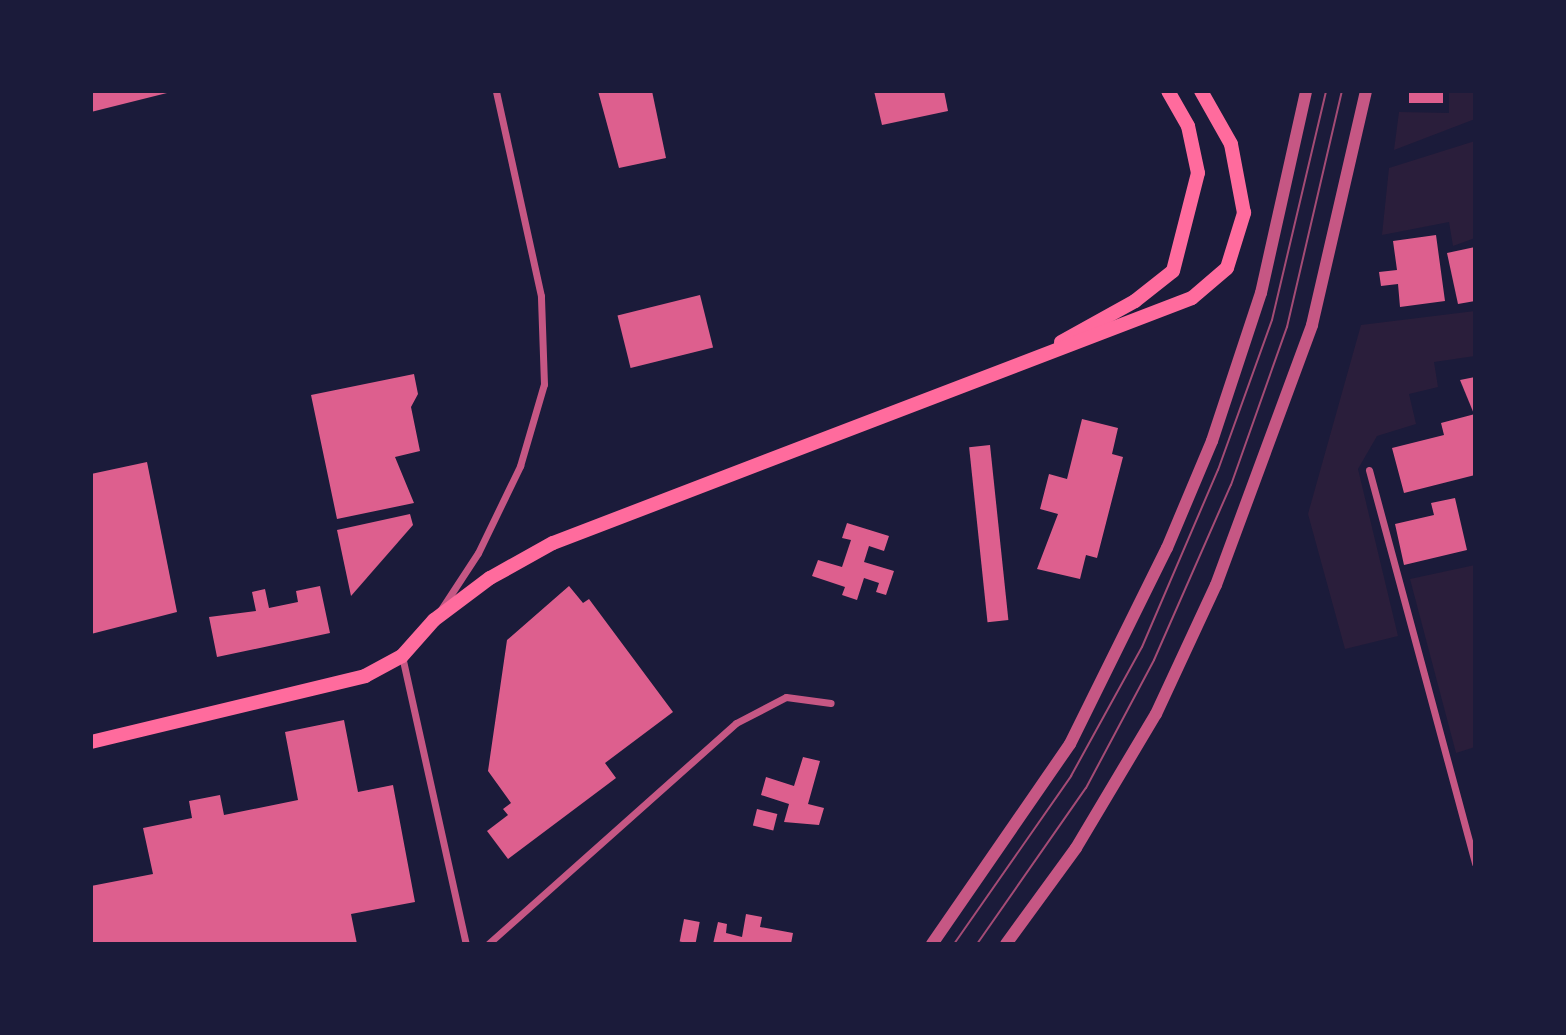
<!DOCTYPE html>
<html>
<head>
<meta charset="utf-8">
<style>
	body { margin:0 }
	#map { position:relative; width:1566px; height:1035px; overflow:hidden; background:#1b1b3a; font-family:"Asap Condensed",sans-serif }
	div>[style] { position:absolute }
	.green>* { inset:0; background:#2a1e3b }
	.building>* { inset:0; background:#dd5f8e; transform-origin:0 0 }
	.minor>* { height:7px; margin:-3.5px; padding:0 3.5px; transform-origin:3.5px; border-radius:3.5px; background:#c65784 }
	.tertiary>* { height:12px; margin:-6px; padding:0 6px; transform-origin:6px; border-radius:6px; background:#c65784 }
	.secondary>* { height:14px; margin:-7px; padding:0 7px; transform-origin:7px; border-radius:7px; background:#ff6b9d }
	.tram>* { height:2px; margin:-1px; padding:0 1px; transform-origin:1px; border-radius:1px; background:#a44b75 }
	span { translate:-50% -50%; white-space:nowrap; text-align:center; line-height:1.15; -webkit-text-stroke:6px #1b1b3a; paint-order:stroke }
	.frame { position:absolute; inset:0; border:93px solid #1b1b3a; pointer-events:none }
</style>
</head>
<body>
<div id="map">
	<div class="green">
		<div style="clip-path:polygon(1449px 91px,1475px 91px,1475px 119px,1394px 150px,1399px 112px,1449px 113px)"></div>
		<div style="clip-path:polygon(1475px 141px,1475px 238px,1453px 246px,1449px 222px,1382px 235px,1389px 168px)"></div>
		<div style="clip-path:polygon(1475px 311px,1475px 356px,1434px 362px,1438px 387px,1409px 394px,1416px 424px,1377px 436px,1358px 469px,1398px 636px,1345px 649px,1308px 514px,1361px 325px)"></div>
		<div style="clip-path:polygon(1475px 565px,1475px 747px,1456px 753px,1410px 579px)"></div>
	</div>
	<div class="building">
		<div style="clip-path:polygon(91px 91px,171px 91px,171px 92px,91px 112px)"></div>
		<div style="clip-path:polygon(598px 91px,652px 91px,666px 158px,619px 168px)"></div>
		<div style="clip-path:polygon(874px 91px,944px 91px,948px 111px,882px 125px)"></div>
		<div style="left:1409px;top:91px;width:34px;height:12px"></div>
		<div style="clip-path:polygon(1436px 235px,1445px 301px,1400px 307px,1398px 284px,1381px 286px,1379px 272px,1397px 270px,1393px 241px)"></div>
		<div style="clip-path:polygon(1475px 247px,1475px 301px,1458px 304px,1447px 253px)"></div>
		<div style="left:700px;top:295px;width:54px;height:85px;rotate:76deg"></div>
		<div style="clip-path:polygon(414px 374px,418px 394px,411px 407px,420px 451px,395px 457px,414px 503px,337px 519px,311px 395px)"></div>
		<div style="clip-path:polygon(1475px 377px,1475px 414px,1474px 414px,1460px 380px)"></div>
		<div style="clip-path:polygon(1475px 414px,1475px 475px,1404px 493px,1392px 448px,1444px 435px,1441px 423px)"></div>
		<div style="clip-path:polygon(1082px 419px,1118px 428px,1112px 454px,1123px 457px,1097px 558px,1086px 555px,1080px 579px,1037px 569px,1058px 514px,1040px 509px,1049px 474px,1067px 479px)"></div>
		<div style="left:990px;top:445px;width:176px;height:21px;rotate:84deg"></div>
		<div style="clip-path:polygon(147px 462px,177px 612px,91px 634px,91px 474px)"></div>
		<div style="clip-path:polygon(1455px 498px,1467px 550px,1404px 565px,1395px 524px,1434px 515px,1431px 503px)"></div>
		<div style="clip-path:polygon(410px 514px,413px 525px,351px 596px,337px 530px)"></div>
		<div style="clip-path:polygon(847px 523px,889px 536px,884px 551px,869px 546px,864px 562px,894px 571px,886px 595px,876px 592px,879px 583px,864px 578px,857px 600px,842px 595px,845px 587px,812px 576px,818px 560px,842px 567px,851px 540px,842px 538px)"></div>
		<div style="clip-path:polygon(320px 586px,330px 633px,217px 657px,209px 617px,256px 611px,252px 592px,265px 589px,269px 608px,298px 602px,296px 591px)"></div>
		<div style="clip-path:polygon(569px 586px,583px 603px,589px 599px,673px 712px,605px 763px,616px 778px,508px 859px,487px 831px,508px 815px,503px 809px,511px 803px,488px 771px,507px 640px)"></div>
		<div style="clip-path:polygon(344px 720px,358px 792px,393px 785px,415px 902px,351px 914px,357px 944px,91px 944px,91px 886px,153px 874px,143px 828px,192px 818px,189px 801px,220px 795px,224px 815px,298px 800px,285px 732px)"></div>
		<div style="clip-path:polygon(803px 757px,820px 761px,808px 804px,824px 808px,819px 825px,784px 822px,789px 804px,761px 795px,766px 777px,794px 786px)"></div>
		<div style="left:757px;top:809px;width:21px;height:17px;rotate:14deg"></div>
		<div style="clip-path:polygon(746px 914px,762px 917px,760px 927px,793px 933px,791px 944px,713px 944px,718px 922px,727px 924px,726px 933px,742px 937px)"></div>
		<div style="left:684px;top:919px;width:16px;height:23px;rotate:11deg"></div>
	</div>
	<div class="minor">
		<div style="left:1369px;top:470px;width:408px;rotate:74.9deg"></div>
		<div style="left:440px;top:611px;width:69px;rotate:-56.8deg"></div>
		<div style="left:478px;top:553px;width:97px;rotate:-64.2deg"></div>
		<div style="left:520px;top:466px;width:85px;rotate:-73.7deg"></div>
		<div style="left:544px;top:384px;width:88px;rotate:-92deg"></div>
		<div style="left:541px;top:296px;width:210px;rotate:-102.4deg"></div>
		<div style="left:402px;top:656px;width:295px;rotate:77.5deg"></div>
		<div style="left:488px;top:944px;width:332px;rotate:-41.7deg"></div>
		<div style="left:736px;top:723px;width:56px;rotate:-27.5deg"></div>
		<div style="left:786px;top:697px;width:45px;rotate:7.6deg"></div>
	</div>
	<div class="tertiary">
		<div style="left:932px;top:944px;width:243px;rotate:-55.4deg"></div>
		<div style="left:1070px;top:744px;width:219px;rotate:-63.7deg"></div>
		<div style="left:1167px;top:548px;width:116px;rotate:-67.2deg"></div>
		<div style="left:1212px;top:441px;width:156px;rotate:-71.7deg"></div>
		<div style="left:1261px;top:293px;width:207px;rotate:-77.4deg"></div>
		<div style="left:1006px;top:944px;width:119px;rotate:-53.9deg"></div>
		<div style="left:1076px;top:848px;width:156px;rotate:-59.2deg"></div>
		<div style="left:1156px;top:714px;width:142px;rotate:-65.1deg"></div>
		<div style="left:1216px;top:585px;width:277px;rotate:-69.7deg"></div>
		<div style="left:1312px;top:325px;width:240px;rotate:-77deg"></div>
	</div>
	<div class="secondary">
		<div style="left:1061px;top:342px;width:85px;rotate:-29deg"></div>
		<div style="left:1135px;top:301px;width:48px;rotate:-38.3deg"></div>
		<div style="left:1173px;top:271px;width:101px;rotate:-75.7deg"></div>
		<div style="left:1198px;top:173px;width:48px;rotate:-102deg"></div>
		<div style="left:1188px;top:126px;width:40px;rotate:-119.7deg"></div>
		<div style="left:91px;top:742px;width:282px;rotate:-13.5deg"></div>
		<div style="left:365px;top:676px;width:42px;rotate:-28.4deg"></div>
		<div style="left:402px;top:656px;width:48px;rotate:-48.4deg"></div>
		<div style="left:434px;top:620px;width:70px;rotate:-36.9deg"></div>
		<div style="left:490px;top:578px;width:72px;rotate:-29.1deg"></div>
		<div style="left:553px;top:543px;width:684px;rotate:-20.98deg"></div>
		<div style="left:1192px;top:298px;width:46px;rotate:-40.6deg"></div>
		<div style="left:1227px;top:268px;width:58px;rotate:-72.8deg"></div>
		<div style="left:1244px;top:213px;width:70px;rotate:-100.7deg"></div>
		<div style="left:1231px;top:144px;width:61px;rotate:-119.5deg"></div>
	</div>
	<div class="tram">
		<div style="left:954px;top:944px;width:205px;rotate:-55.1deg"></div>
		<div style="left:1071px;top:776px;width:147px;rotate:-61.2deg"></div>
		<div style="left:1142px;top:647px;width:193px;rotate:-66.8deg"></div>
		<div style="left:1218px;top:470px;width:159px;rotate:-70.2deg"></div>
		<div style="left:1272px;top:320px;width:235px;rotate:-76.7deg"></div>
		<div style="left:977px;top:944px;width:190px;rotate:-55.1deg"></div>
		<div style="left:1086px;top:788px;width:145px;rotate:-62deg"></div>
		<div style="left:1154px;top:660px;width:191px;rotate:-66.3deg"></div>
		<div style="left:1231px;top:485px;width:168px;rotate:-70.5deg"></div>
		<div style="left:1287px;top:327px;width:242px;rotate:-76.9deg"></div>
	</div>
	<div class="frame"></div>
</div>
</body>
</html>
